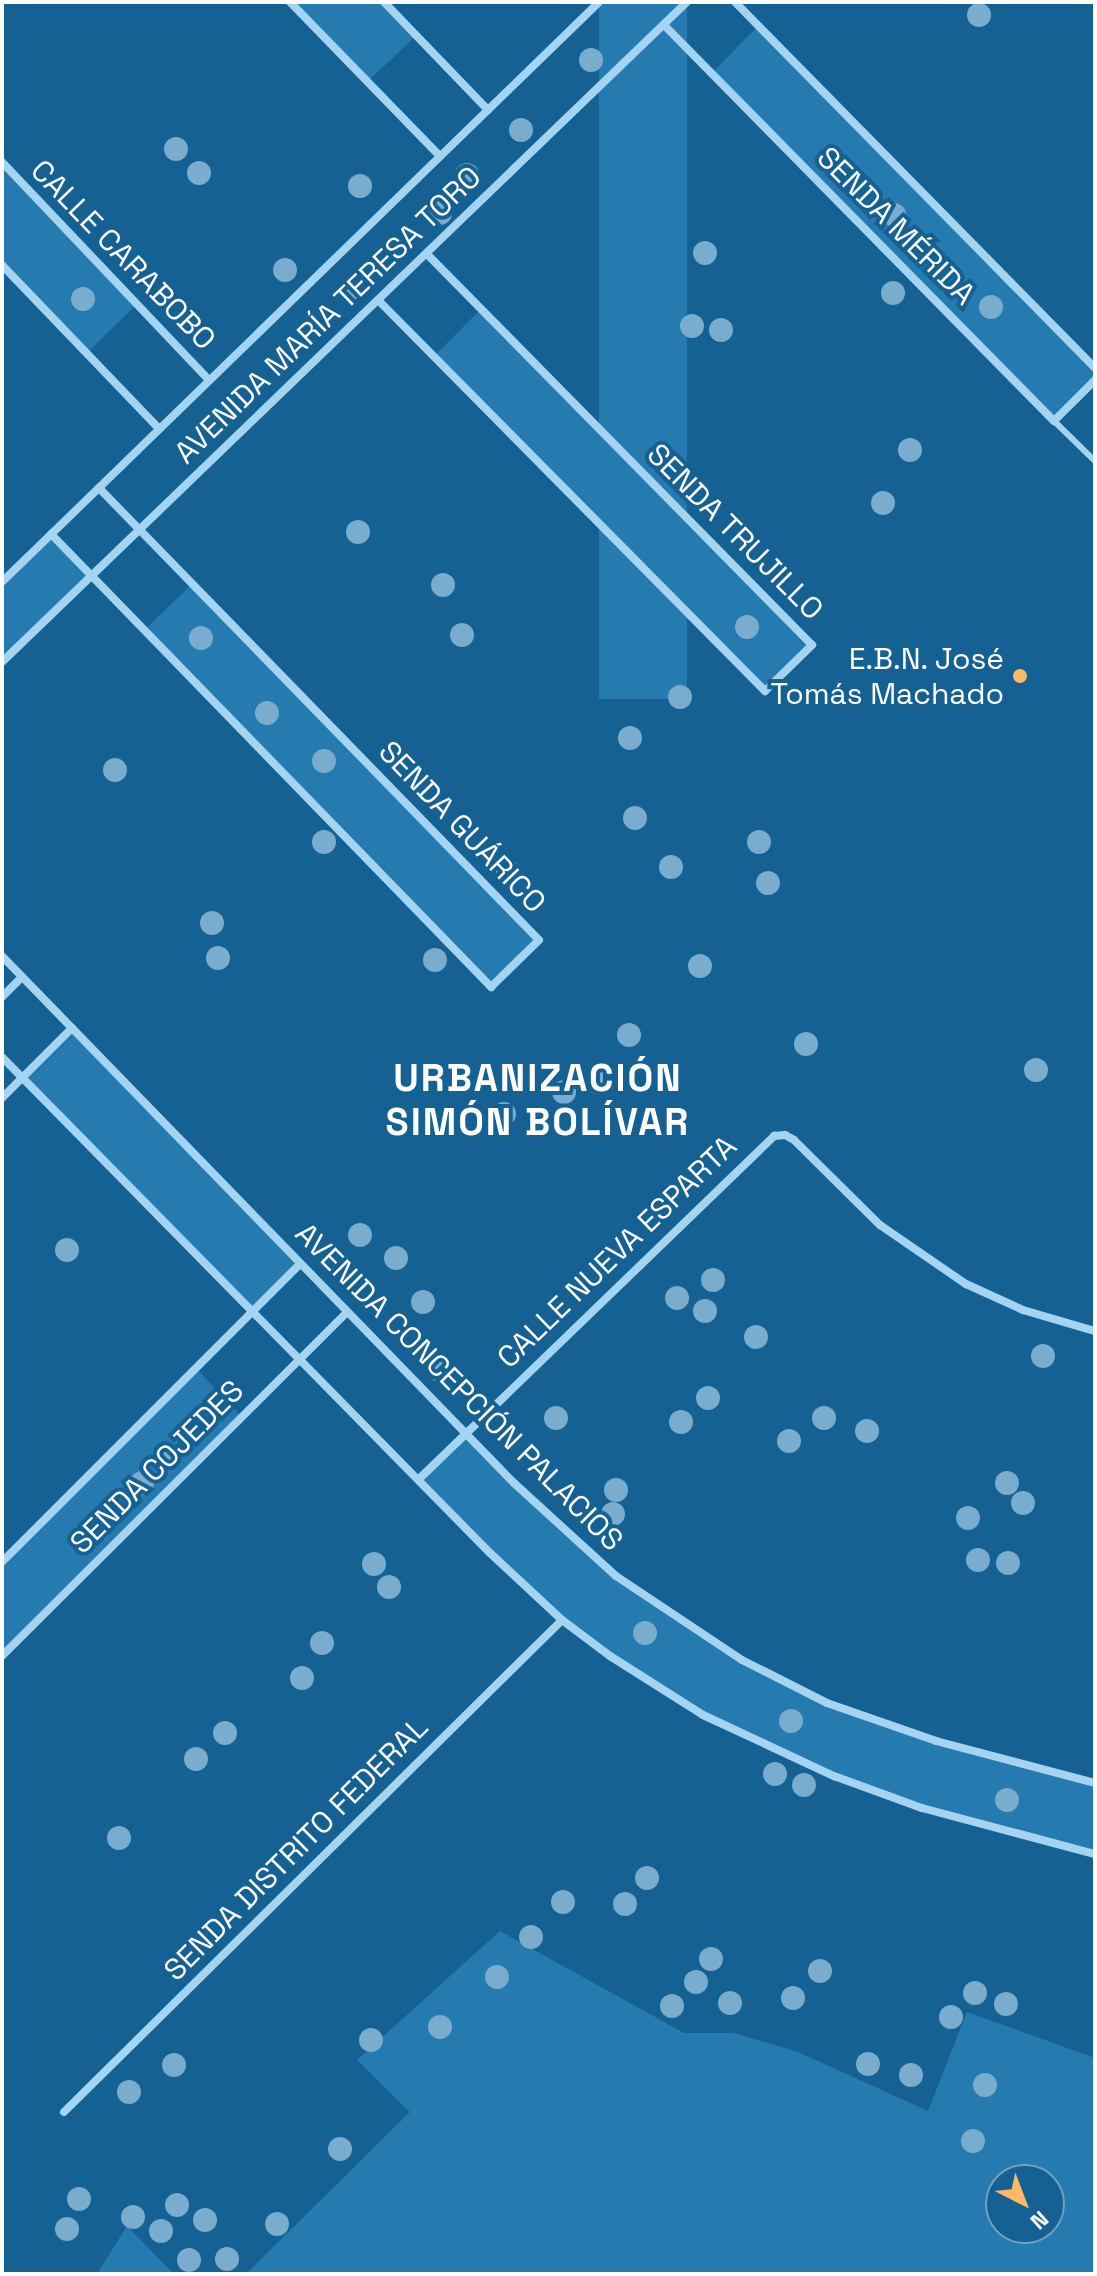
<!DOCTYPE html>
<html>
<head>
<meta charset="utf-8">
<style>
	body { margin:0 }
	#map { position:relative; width:1097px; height:2276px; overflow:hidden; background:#156193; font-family:"Space Grotesk",sans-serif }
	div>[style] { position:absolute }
	.green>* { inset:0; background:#257bb0; transform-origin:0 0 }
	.service>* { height:6px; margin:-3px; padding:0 3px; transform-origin:3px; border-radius:3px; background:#a4d4f1 }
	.minor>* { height:8px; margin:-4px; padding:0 4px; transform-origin:4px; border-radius:4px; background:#a4d4f1 }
	.trees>* { width:24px; height:24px; margin:-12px; border-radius:50%; background:#79accd }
	.dots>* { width:22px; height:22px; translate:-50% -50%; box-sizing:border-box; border:4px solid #156193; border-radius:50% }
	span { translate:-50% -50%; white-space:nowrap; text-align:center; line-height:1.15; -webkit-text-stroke:8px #156193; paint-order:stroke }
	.street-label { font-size:30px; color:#fff }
	.poi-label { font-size:30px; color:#fff }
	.right { translate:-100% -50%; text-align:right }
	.district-label { font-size:38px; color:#fff; font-weight:700; letter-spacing:2px }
	.frame { position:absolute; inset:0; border:4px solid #fff; pointer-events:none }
	.north { position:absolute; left:985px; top:2164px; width:80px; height:80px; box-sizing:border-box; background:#156193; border:2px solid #73a0be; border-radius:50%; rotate:138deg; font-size:22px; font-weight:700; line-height:32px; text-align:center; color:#fff }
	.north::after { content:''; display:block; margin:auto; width:28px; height:36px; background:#ffb864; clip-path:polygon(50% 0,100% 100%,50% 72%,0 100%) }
</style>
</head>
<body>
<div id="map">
	<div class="green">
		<div style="clip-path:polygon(290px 2px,384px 2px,416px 36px,367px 82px)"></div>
		<div style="left:599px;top:2px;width:88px;height:697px"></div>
		<div style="clip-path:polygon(758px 26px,1095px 367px,1095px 380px,1054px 421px,712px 73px)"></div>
		<div style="clip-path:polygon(2px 162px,137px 304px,87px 353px,2px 265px)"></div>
		<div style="left:481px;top:309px;width:472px;height:66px;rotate:45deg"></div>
		<div style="clip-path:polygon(51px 534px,92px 576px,2px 662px,2px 582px)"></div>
		<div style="left:192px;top:584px;width:497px;height:66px;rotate:46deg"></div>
		<div style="left:72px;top:1028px;width:328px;height:70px;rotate:46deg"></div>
		<div style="clip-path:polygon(196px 1368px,242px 1417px,2px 1656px,2px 1562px)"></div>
		<div style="clip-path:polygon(466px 1434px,588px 1552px,742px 1660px,870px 1720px,1095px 1783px,1095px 1854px,879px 1794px,703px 1715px,562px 1620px,419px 1479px)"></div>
		<div style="clip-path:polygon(evenodd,500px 1931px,684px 2033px,734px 2033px,798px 2052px,928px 2111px,967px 2012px,1095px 2058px,1095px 2274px,246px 2274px,410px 2112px,357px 2060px,500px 1931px,1001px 2180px,1049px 2180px,1049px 2228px,1001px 2228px,1001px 2180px)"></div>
		<div style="clip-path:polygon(127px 2226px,174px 2274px,97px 2274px)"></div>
	</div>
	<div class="service">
		<div style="left:1054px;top:421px;width:57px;rotate:44.3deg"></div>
	</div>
	<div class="minor">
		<div style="left:290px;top:2px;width:215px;rotate:45.8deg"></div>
		<div style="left:384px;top:2px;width:150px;rotate:46.1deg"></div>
		<div style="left:735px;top:2px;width:513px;rotate:45.47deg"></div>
		<div style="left:664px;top:25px;width:556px;rotate:45.44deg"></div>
		<div style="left:1054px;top:421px;width:58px;rotate:-45deg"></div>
		<div style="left:2px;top:162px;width:301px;rotate:46.5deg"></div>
		<div style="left:2px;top:265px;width:227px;rotate:46.2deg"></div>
		<div style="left:379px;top:301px;width:549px;rotate:45.3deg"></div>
		<div style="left:765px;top:691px;width:66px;rotate:-44.4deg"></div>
		<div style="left:812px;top:645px;width:549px;rotate:-134.56deg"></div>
		<div style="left:51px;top:534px;width:632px;rotate:45.83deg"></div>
		<div style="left:491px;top:987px;width:67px;rotate:-44.4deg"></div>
		<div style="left:539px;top:940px;width:631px;rotate:-134.23deg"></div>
		<div style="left:2px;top:582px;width:832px;rotate:-44.17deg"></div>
		<div style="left:2px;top:662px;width:951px;rotate:-43.94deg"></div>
		<div style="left:2px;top:956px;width:735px;rotate:45.83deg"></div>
		<div style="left:514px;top:1483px;width:138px;rotate:42.4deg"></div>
		<div style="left:616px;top:1576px;width:151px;rotate:33.7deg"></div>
		<div style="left:742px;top:1660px;width:95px;rotate:26.8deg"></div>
		<div style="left:827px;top:1703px;width:115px;rotate:19.2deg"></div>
		<div style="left:936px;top:1741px;width:164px;rotate:14.8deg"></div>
		<div style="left:2px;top:997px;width:28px;rotate:-45deg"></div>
		<div style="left:2px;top:1057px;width:696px;rotate:45.47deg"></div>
		<div style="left:490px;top:1553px;width:98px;rotate:42.9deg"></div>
		<div style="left:562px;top:1620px;width:60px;rotate:36.9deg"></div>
		<div style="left:610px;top:1656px;width:110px;rotate:32.4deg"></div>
		<div style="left:703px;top:1715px;width:145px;rotate:25deg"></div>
		<div style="left:834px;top:1776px;width:94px;rotate:20deg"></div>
		<div style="left:922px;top:1808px;width:179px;rotate:14.9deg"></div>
		<div style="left:2px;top:1098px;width:99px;rotate:-45deg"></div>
		<div style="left:419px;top:1479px;width:494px;rotate:-44deg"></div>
		<div style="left:774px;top:1136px;width:11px;rotate:-5deg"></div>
		<div style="left:785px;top:1135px;width:10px;rotate:29deg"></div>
		<div style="left:794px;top:1140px;width:121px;rotate:44.7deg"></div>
		<div style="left:880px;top:1225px;width:104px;rotate:34.5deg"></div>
		<div style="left:966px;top:1284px;width:63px;rotate:24.5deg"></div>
		<div style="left:1023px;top:1310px;width:75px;rotate:16.3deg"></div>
		<div style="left:2px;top:1562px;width:421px;rotate:-45deg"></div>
		<div style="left:2px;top:1656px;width:487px;rotate:-44.9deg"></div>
		<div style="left:64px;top:2112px;width:700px;rotate:-44.65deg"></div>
	</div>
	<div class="trees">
		<div style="left:979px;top:15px"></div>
		<div style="left:591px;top:60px"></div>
		<div style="left:521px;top:130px"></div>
		<div style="left:176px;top:149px"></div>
		<div style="left:199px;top:173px"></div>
		<div style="left:467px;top:175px"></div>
		<div style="left:360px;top:186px"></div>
		<div style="left:440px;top:213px"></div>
		<div style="left:894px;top:215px"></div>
		<div style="left:705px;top:253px"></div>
		<div style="left:285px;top:270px"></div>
		<div style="left:355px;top:287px"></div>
		<div style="left:893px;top:293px"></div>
		<div style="left:83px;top:299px"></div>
		<div style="left:991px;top:307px"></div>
		<div style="left:692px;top:326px"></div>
		<div style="left:721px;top:330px"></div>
		<div style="left:910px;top:450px"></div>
		<div style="left:883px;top:503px"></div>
		<div style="left:358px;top:532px"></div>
		<div style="left:443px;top:585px"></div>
		<div style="left:747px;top:627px"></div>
		<div style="left:462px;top:635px"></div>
		<div style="left:201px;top:638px"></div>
		<div style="left:680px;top:697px"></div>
		<div style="left:267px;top:713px"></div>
		<div style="left:630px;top:738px"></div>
		<div style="left:324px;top:761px"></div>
		<div style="left:115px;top:770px"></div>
		<div style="left:635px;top:818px"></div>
		<div style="left:324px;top:842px"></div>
		<div style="left:759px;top:842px"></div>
		<div style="left:671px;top:867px"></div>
		<div style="left:508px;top:871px"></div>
		<div style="left:768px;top:883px"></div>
		<div style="left:212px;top:923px"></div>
		<div style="left:218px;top:958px"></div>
		<div style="left:435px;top:960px"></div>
		<div style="left:700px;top:966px"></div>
		<div style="left:629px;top:1035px"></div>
		<div style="left:806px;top:1044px"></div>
		<div style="left:1036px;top:1070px"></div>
		<div style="left:599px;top:1083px"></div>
		<div style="left:564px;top:1092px"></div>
		<div style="left:504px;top:1114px"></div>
		<div style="left:360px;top:1235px"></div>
		<div style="left:67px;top:1250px"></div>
		<div style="left:396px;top:1258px"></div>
		<div style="left:713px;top:1280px"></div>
		<div style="left:677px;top:1298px"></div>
		<div style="left:423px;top:1302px"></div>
		<div style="left:705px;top:1311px"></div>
		<div style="left:756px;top:1337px"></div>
		<div style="left:1043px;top:1356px"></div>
		<div style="left:442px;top:1372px"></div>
		<div style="left:708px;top:1398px"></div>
		<div style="left:556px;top:1418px"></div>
		<div style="left:824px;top:1418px"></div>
		<div style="left:681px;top:1422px"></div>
		<div style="left:867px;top:1431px"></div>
		<div style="left:789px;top:1441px"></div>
		<div style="left:166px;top:1457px"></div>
		<div style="left:142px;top:1483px"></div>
		<div style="left:1007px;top:1483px"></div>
		<div style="left:616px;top:1490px"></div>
		<div style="left:1023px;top:1503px"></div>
		<div style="left:613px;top:1514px"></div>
		<div style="left:968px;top:1518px"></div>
		<div style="left:98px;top:1529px"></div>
		<div style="left:978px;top:1560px"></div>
		<div style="left:1008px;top:1563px"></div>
		<div style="left:374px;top:1564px"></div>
		<div style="left:389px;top:1587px"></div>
		<div style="left:645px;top:1633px"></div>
		<div style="left:322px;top:1643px"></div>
		<div style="left:302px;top:1678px"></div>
		<div style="left:791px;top:1721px"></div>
		<div style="left:225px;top:1733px"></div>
		<div style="left:196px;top:1759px"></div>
		<div style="left:775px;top:1774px"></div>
		<div style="left:804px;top:1785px"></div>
		<div style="left:1007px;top:1800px"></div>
		<div style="left:119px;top:1838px"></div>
		<div style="left:647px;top:1878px"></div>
		<div style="left:563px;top:1902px"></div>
		<div style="left:625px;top:1904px"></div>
		<div style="left:531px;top:1937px"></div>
		<div style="left:711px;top:1959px"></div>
		<div style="left:820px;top:1971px"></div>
		<div style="left:497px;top:1977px"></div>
		<div style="left:696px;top:1982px"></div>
		<div style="left:975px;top:1993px"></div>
		<div style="left:793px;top:1998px"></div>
		<div style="left:730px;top:2003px"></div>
		<div style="left:1006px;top:2004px"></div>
		<div style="left:672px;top:2006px"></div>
		<div style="left:951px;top:2017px"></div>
		<div style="left:440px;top:2027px"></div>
		<div style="left:371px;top:2040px"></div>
		<div style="left:868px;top:2064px"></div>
		<div style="left:174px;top:2065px"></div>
		<div style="left:911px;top:2075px"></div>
		<div style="left:985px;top:2085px"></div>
		<div style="left:129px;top:2092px"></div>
		<div style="left:973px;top:2141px"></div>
		<div style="left:340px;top:2149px"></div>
		<div style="left:79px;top:2199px"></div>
		<div style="left:177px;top:2205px"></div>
		<div style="left:133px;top:2217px"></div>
		<div style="left:205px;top:2220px"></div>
		<div style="left:277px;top:2224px"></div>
		<div style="left:67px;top:2229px"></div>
		<div style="left:161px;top:2231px"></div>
		<div style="left:227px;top:2259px"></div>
		<div style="left:189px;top:2260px"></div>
	</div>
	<div class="dots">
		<div style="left:1020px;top:676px;background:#ffb864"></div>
	</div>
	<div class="street-label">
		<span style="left:896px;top:226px;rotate:45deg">SENDA MÉRIDA</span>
		<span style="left:123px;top:255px;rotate:46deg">CALLE CARABOBO</span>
		<span style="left:328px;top:315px;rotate:-44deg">AVENIDA MARÍA TERESA TORO</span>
		<span style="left:735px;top:532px;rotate:45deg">SENDA TRUJILLO</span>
		<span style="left:462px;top:827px;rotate:46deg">SENDA GUÁRICO</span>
		<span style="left:617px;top:1252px;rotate:-44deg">CALLE NUEVA ESPARTA</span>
		<span style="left:459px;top:1387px;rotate:45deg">AVENIDA CONCEPCIÓN PALACIOS</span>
		<span style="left:157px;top:1467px;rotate:-45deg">SENDA COJEDES</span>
		<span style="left:296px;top:1849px;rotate:-45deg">SENDA DISTRITO FEDERAL</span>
	</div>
	<div class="poi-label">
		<span class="right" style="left:1004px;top:676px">E.B.N. José<br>Tomás Machado</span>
	</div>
	<div class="district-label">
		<span style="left:538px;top:1101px">URBANIZACIÓN<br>SIMÓN BOLÍVAR</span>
	</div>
	<div class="frame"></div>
	<div class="north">N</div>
</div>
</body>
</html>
